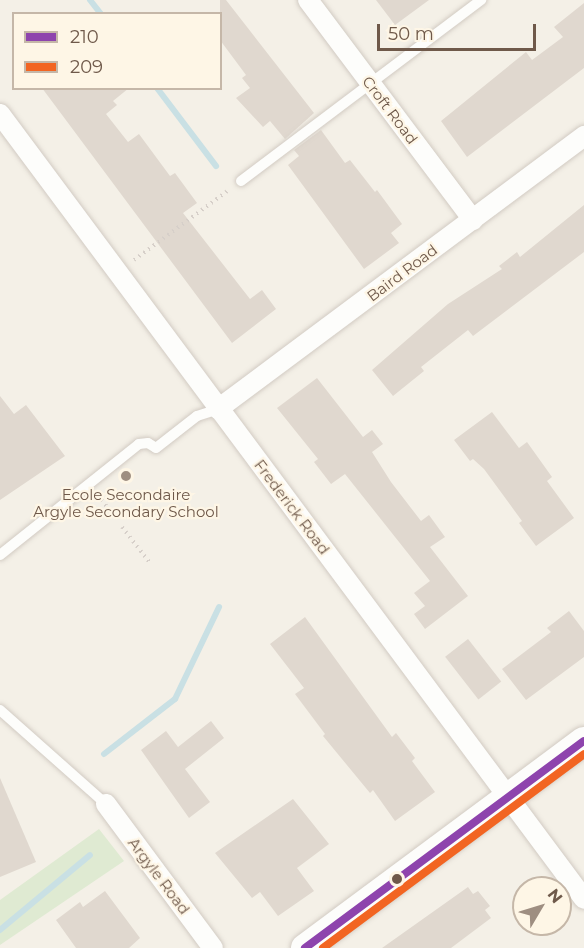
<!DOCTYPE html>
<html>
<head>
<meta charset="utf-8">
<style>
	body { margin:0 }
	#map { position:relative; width:584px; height:948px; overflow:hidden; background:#f4f0e7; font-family:Montserrat,sans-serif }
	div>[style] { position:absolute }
	.green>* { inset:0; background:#dfead2 }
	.stream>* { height:6px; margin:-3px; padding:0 3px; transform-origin:3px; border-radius:3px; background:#c9e0e4 }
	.building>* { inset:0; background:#e0d8cf; transform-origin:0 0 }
	.path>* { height:4px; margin-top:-2px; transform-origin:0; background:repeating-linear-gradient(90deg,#d6cfc9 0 1.5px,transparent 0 6px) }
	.roads { filter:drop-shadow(0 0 2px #d2cbc3) drop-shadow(0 0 2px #d2cbc3) }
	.lane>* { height:10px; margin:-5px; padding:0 5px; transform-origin:5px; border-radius:5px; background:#fdfdfb }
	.street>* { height:20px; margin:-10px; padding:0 10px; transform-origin:10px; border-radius:10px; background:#fdfdfb }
	.secondary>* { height:28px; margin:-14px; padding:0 14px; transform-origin:14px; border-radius:14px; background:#fdfdfb }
	.bus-1>* { height:8px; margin:-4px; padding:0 4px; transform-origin:4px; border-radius:4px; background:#8e44ad }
	.bus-2>* { height:8px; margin:-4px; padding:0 4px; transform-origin:4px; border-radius:4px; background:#f26522 }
	.dots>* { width:16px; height:16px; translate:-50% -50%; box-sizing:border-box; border:3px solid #fef6e6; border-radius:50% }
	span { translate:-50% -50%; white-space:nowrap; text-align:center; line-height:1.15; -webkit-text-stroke:4.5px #fef6e6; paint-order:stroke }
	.street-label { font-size:15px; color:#6f594a }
	.poi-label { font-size:15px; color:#6f594a }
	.legend { position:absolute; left:12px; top:12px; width:210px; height:78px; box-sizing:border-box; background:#fef6e6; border:2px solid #c5b7a8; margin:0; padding:8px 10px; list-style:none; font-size:18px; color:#6f594a }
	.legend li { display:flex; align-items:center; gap:12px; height:30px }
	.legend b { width:30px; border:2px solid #c5b7a8 }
	.north { position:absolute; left:512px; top:876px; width:60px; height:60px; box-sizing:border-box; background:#fef6e6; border:2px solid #c5b7a8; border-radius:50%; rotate:52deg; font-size:16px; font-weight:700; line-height:24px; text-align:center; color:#6f594a }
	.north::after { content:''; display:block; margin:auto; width:21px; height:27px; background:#9e8e81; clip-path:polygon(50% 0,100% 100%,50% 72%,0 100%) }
	.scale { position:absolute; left:377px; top:24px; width:159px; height:27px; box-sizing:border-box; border:3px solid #6f594a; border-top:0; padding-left:8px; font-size:18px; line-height:21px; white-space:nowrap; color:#6f594a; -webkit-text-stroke:4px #fef6e6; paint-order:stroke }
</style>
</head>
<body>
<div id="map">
	<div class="green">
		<div style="clip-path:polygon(99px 829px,124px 861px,0 945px,0 900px)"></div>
	</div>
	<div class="stream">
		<div style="left:90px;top:0;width:18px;rotate:52deg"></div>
		<div style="left:157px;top:88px;width:98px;rotate:52.9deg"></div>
		<div style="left:104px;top:754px;width:90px;rotate:-37.8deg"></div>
		<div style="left:175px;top:699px;width:102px;rotate:-64.4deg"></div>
		<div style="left:0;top:930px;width:117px;rotate:-39.8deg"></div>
	</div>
	<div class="building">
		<div style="clip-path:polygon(220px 0,226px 0,314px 113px,285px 139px,270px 121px,263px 127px,236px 98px,250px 88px,242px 78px,246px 75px,220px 40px)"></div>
		<div style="clip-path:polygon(376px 0,429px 0,395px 25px)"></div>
		<div style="clip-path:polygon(584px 3px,584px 68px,467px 157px,441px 121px,526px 52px,532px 60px,563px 37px,554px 27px)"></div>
		<div style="clip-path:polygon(42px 88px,129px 88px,113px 101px,117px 105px,106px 114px,128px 142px,139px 134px,170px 176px,175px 173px,197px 203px,183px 213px,250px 299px,262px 290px,276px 309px,232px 343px)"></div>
		<div style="clip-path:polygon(321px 130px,345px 163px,350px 160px,375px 192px,377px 190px,402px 224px,391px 233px,399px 243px,364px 269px,288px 165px,299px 156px,294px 150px)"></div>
		<div style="clip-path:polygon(584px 205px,584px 252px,473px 336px,468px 330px,421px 367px,424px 371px,393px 396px,372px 370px,448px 304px,502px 269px,499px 266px,517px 252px,520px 257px)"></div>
		<div style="clip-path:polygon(317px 378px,363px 437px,372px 430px,383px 444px,372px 452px,391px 482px,421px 521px,429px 515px,445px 537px,430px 547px,468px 596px,425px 629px,414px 614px,425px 606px,414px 593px,430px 581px,345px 474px,331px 484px,314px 462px,318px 459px,277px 408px)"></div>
		<div style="clip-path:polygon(0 396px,14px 414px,26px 405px,65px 456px,0 500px)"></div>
		<div style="clip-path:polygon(492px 412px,519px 448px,527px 442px,552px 477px,547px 481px,574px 518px,536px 546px,519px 523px,522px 521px,484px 469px,473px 459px,470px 461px,454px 440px)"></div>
		<div style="clip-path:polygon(569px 611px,584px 631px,584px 657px,526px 700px,502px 669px,551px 632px,547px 628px)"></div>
		<div style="clip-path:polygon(305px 617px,392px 737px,396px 733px,415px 758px,412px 761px,435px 792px,395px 821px,373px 790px,370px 793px,323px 736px,325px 734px,295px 694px,304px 688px,270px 644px)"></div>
		<div style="left:468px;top:639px;width:54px;height:29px;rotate:52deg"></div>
		<div style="clip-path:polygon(211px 721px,224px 738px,185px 769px,210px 802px,189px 818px,141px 750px,166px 731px,178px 747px)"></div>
		<div style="clip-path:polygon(0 778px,36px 862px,0 877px)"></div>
		<div style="clip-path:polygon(293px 799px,329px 844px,297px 868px,314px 891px,278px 916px,260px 892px,252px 898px,215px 853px)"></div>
		<div style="clip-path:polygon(468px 887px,473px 894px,478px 891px,490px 906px,485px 910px,491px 918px,451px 948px,382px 948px)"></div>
		<div style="clip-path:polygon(105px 891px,140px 938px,129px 948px,76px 948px,56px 920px,80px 902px,83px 907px)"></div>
	</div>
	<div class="path">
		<div style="left:134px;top:260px;width:118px;rotate:-36.4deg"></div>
		<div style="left:98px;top:495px;width:20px;rotate:53deg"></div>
		<div style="left:122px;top:527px;width:46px;rotate:52.1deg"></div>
	</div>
	<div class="roads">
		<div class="lane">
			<div style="left:241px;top:181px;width:301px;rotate:-37deg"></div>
			<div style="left:0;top:555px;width:178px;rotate:-38.6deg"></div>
			<div style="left:139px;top:444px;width:9px;rotate:-6deg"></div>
			<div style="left:148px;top:443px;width:9px;rotate:32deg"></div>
			<div style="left:156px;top:448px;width:52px;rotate:-38deg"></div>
			<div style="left:197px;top:416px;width:22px;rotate:-18deg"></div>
			<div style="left:0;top:710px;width:142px;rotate:41.6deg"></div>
		</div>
		<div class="street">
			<div style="left:308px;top:0;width:275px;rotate:53.1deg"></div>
			<div style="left:0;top:114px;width:978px;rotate:53.35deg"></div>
			<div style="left:218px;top:409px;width:457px;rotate:-36.7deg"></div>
			<div style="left:106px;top:804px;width:179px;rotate:53.4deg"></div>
		</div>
		<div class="secondary">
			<div style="left:305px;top:948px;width:347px;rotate:-36.6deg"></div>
		</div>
	</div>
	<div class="bus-1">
		<div style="left:305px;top:948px;width:347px;rotate:-36.6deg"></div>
	</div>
	<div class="bus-2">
		<div style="left:323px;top:948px;width:325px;rotate:-36.6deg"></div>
	</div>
	<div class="dots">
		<div style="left:126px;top:476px;background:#9e8e81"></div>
		<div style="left:397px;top:879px;background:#6f594a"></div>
	</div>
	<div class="street-label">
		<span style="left:390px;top:110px;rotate:53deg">Croft Road</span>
		<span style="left:402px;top:273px;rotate:-37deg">Baird Road</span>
		<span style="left:292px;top:507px;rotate:53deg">Frederick Road</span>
		<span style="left:159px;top:876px;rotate:53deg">Argyle Road</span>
	</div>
	<div class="poi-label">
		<span style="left:126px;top:503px">Ecole Secondaire<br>Argyle Secondary School</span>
	</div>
	<ul class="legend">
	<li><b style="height:8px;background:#8e44ad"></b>210</li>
	<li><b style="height:8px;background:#f26522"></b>209</li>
	</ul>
	<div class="north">N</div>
	<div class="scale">50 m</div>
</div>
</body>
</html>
